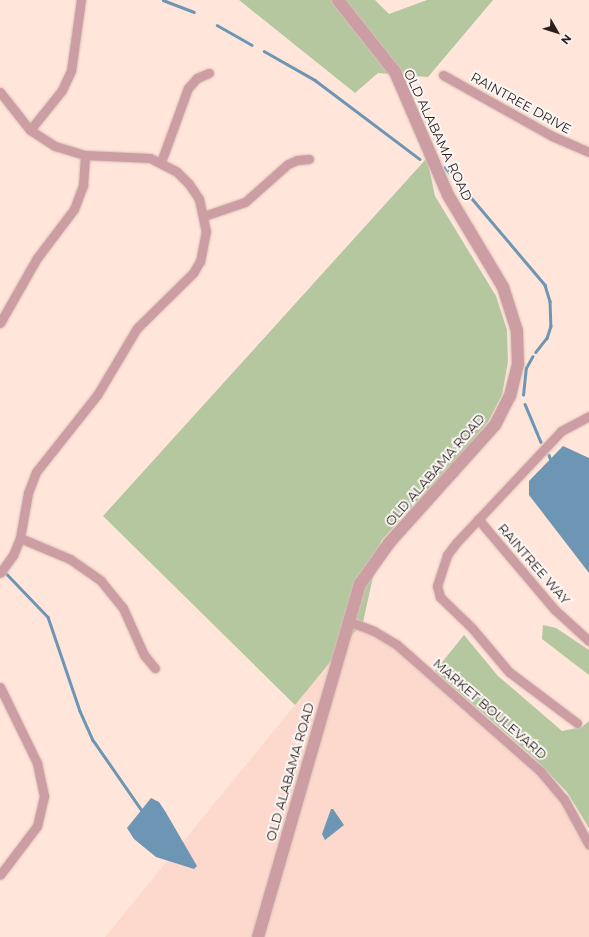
<!DOCTYPE html>
<html>
<head>
<meta charset="utf-8">
<style>
	body { margin:0 }
	#map { position:relative; width:589px; height:937px; overflow:hidden; background:#ffe5da; font-family:Montserrat,sans-serif }
	div>[style] { position:absolute }
	.built>* { inset:0; background:#fcd9cc }
	.green>* { inset:0; background:#b4c79f }
	.water>* { inset:0; background:#6c96b3 }
	.stream>* { height:2.5px; margin:-1.25px; padding:0 1.25px; transform-origin:1.25px; border-radius:1.25px; background:#6c96b3 }
	.roads { filter:drop-shadow(0 0 1px #d8c1b8) drop-shadow(0 0 1px #d8c1b8) }
	.minor>* { height:9px; margin:-4.5px; padding:0 4.5px; transform-origin:4.5px; border-radius:4.5px; background:#cc9ea3 }
	.tertiary>* { height:12px; margin:-6px; padding:0 6px; transform-origin:6px; border-radius:6px; background:#cc9ea3 }
	span { translate:-50% -50%; white-space:nowrap; text-align:center; line-height:1.15; -webkit-text-stroke:4px #fcf7f5; paint-order:stroke }
	.street-label { font-size:13px; color:#291f1c }
	.north { position:absolute; left:537px; top:12px; width:40px; height:40px; -webkit-text-stroke:3px #fcf7f5; paint-order:stroke; rotate:129deg; font-size:11px; font-weight:700; line-height:16px; text-align:center; color:#291f1c }
	.north::after { content:''; display:block; margin:auto; width:14px; height:18px; background:#291f1c; clip-path:polygon(50% 0,100% 100%,50% 72%,0 100%) }
</style>
</head>
<body>
<div id="map">
	<div class="built">
		<div style="clip-path:polygon(363px 622px,566px 800px,589px 839px,589px 937px,105px 937px)"></div>
	</div>
	<div class="green">
		<div style="clip-path:polygon(239px 0,375px 0,389px 14px,427px 0,493px 0,428px 77px,378px 73px,355px 93px)"></div>
		<div style="clip-path:polygon(427px 158px,435px 196px,496px 296px,507px 330px,508px 362px,502px 395px,488px 422px,467px 447px,381px 541px,363px 622px,295px 705px,103px 516px)"></div>
		<div style="clip-path:polygon(543px 625px,556px 628px,589px 650px,589px 675px,542px 639px)"></div>
		<div style="clip-path:polygon(464px 635px,498px 676px,562px 731px,582px 727px,589px 721px,589px 828px,567px 792px,533px 757px,435px 671px)"></div>
	</div>
	<div class="water">
		<div style="clip-path:polygon(563px 446px,589px 458px,589px 573px,529px 495px,529px 481px)"></div>
		<div style="clip-path:polygon(151px 798px,159px 802px,165px 811px,197px 866px,194px 869px,156px 857px,134px 839px,127px 828px)"></div>
		<div style="clip-path:polygon(331px 809px,333px 809px,344px 825px,325px 840px,322px 834px)"></div>
	</div>
	<div class="stream">
		<div style="left:163px;top:0;width:33px;rotate:21deg"></div>
		<div style="left:217px;top:25px;width:40px;rotate:29.7deg"></div>
		<div style="left:264px;top:51px;width:59px;rotate:29.6deg"></div>
		<div style="left:315px;top:80px;width:131px;rotate:37deg"></div>
		<div style="left:445px;top:167px;width:14px;rotate:51deg"></div>
		<div style="left:464px;top:189px;width:126px;rotate:49.8deg"></div>
		<div style="left:545px;top:285px;width:17px;rotate:73deg"></div>
		<div style="left:550px;top:301px;width:25px;rotate:88deg"></div>
		<div style="left:551px;top:326px;width:13px;rotate:108deg"></div>
		<div style="left:547px;top:338px;width:18px;rotate:128deg"></div>
		<div style="left:523px;top:395px;width:27px;rotate:-84deg"></div>
		<div style="left:526px;top:368px;width:13px;rotate:-61deg"></div>
		<div style="left:525px;top:404px;width:41px;rotate:67.2deg"></div>
		<div style="left:549px;top:455px;width:3px;rotate:72deg"></div>
		<div style="left:4px;top:571px;width:64px;rotate:46.3deg"></div>
		<div style="left:48px;top:617px;width:99px;rotate:71.2deg"></div>
		<div style="left:80px;top:711px;width:32px;rotate:66deg"></div>
		<div style="left:93px;top:740px;width:84px;rotate:55.2deg"></div>
	</div>
	<div class="roads">
		<div class="minor">
			<div style="left:443px;top:75px;width:125px;rotate:29.2deg"></div>
			<div style="left:552px;top:136px;width:40px;rotate:23.4deg"></div>
			<div style="left:0;top:92px;width:48px;rotate:51.7deg"></div>
			<div style="left:30px;top:130px;width:30px;rotate:33deg"></div>
			<div style="left:55px;top:146px;width:31px;rotate:17deg"></div>
			<div style="left:85px;top:155px;width:65px;rotate:2.6deg"></div>
			<div style="left:150px;top:158px;width:30px;rotate:27deg"></div>
			<div style="left:177px;top:172px;width:17px;rotate:45deg"></div>
			<div style="left:189px;top:184px;width:18px;rotate:56deg"></div>
			<div style="left:199px;top:199px;width:33px;rotate:78deg"></div>
			<div style="left:206px;top:231px;width:31px;rotate:101deg"></div>
			<div style="left:200px;top:261px;width:14px;rotate:120deg"></div>
			<div style="left:193px;top:273px;width:78px;rotate:135.5deg"></div>
			<div style="left:137px;top:328px;width:78px;rotate:120.8deg"></div>
			<div style="left:97px;top:395px;width:98px;rotate:128.4deg"></div>
			<div style="left:36px;top:472px;width:22px;rotate:111deg"></div>
			<div style="left:28px;top:493px;width:46px;rotate:100.1deg"></div>
			<div style="left:20px;top:538px;width:18px;rotate:112deg"></div>
			<div style="left:13px;top:555px;width:22px;rotate:126deg"></div>
			<div style="left:30px;top:130px;width:51px;rotate:-51.3deg"></div>
			<div style="left:62px;top:90px;width:21px;rotate:-65deg"></div>
			<div style="left:71px;top:71px;width:72px;rotate:-82deg"></div>
			<div style="left:161px;top:162px;width:79px;rotate:-70deg"></div>
			<div style="left:188px;top:88px;width:13px;rotate:-48deg"></div>
			<div style="left:197px;top:78px;width:13px;rotate:-23deg"></div>
			<div style="left:204px;top:216px;width:43px;rotate:-18.9deg"></div>
			<div style="left:245px;top:202px;width:57px;rotate:-41.5deg"></div>
			<div style="left:288px;top:164px;width:10px;rotate:-24deg"></div>
			<div style="left:297px;top:160px;width:12px;rotate:-5deg"></div>
			<div style="left:0;top:323px;width:75px;rotate:-60.4deg"></div>
			<div style="left:37px;top:258px;width:61px;rotate:-52.9deg"></div>
			<div style="left:74px;top:209px;width:26px;rotate:-69deg"></div>
			<div style="left:83px;top:185px;width:30px;rotate:-86deg"></div>
			<div style="left:478px;top:519px;width:118px;rotate:49.8deg"></div>
			<div style="left:554px;top:609px;width:47px;rotate:42.4deg"></div>
			<div style="left:20px;top:538px;width:54px;rotate:22.8deg"></div>
			<div style="left:70px;top:559px;width:38px;rotate:35deg"></div>
			<div style="left:101px;top:581px;width:35px;rotate:51deg"></div>
			<div style="left:123px;top:608px;width:51px;rotate:65.9deg"></div>
			<div style="left:144px;top:655px;width:17px;rotate:50deg"></div>
			<div style="left:348px;top:621px;width:28px;rotate:21deg"></div>
			<div style="left:374px;top:631px;width:26px;rotate:31deg"></div>
			<div style="left:396px;top:644px;width:193px;rotate:41.4deg"></div>
			<div style="left:541px;top:772px;width:35px;rotate:50deg"></div>
			<div style="left:564px;top:799px;width:52px;rotate:61.5deg"></div>
			<div style="left:0;top:687px;width:85px;rotate:64deg"></div>
			<div style="left:37px;top:763px;width:34px;rotate:78deg"></div>
			<div style="left:44px;top:796px;width:31px;rotate:103deg"></div>
			<div style="left:37px;top:826px;width:61px;rotate:127.1deg"></div>
			<div style="left:577px;top:723px;width:85px;rotate:-143.1deg"></div>
			<div style="left:509px;top:672px;width:57px;rotate:-130.1deg"></div>
			<div style="left:472px;top:628px;width:45px;rotate:-135.9deg"></div>
			<div style="left:440px;top:597px;width:11px;rotate:-105deg"></div>
			<div style="left:437px;top:586px;width:33px;rotate:-72deg"></div>
			<div style="left:447px;top:555px;width:15px;rotate:-53deg"></div>
			<div style="left:456px;top:543px;width:154px;rotate:-46.8deg"></div>
			<div style="left:561px;top:431px;width:32px;rotate:-28deg"></div>
		</div>
		<div class="tertiary">
			<div style="left:258px;top:937px;width:367px;rotate:-73.9deg"></div>
			<div style="left:360px;top:584px;width:50px;rotate:-54.7deg"></div>
			<div style="left:389px;top:543px;width:159px;rotate:-48.1deg"></div>
			<div style="left:495px;top:425px;width:33px;rotate:-63deg"></div>
			<div style="left:510px;top:396px;width:33px;rotate:-76deg"></div>
			<div style="left:518px;top:364px;width:33px;rotate:-92deg"></div>
			<div style="left:517px;top:331px;width:46px;rotate:-107.7deg"></div>
			<div style="left:503px;top:287px;width:107px;rotate:-120.9deg"></div>
			<div style="left:448px;top:195px;width:134px;rotate:-113.3deg"></div>
			<div style="left:395px;top:72px;width:92px;rotate:-128.4deg"></div>
		</div>
	</div>
	<div class="street-label">
		<span style="left:521px;top:103px;rotate:29deg">RAINTREE DRIVE</span>
		<span style="left:438px;top:135px;rotate:65deg">OLD ALABAMA ROAD</span>
		<span style="left:435px;top:470px;rotate:-49deg">OLD ALABAMA ROAD</span>
		<span style="left:534px;top:564px;rotate:49deg">RAINTREE WAY</span>
		<span style="left:490px;top:709px;rotate:41deg">MARKET BOULEVARD</span>
		<span style="left:290px;top:772px;rotate:-74deg">OLD ALABAMA ROAD</span>
	</div>
	<div class="north">N</div>
</div>
</body>
</html>
